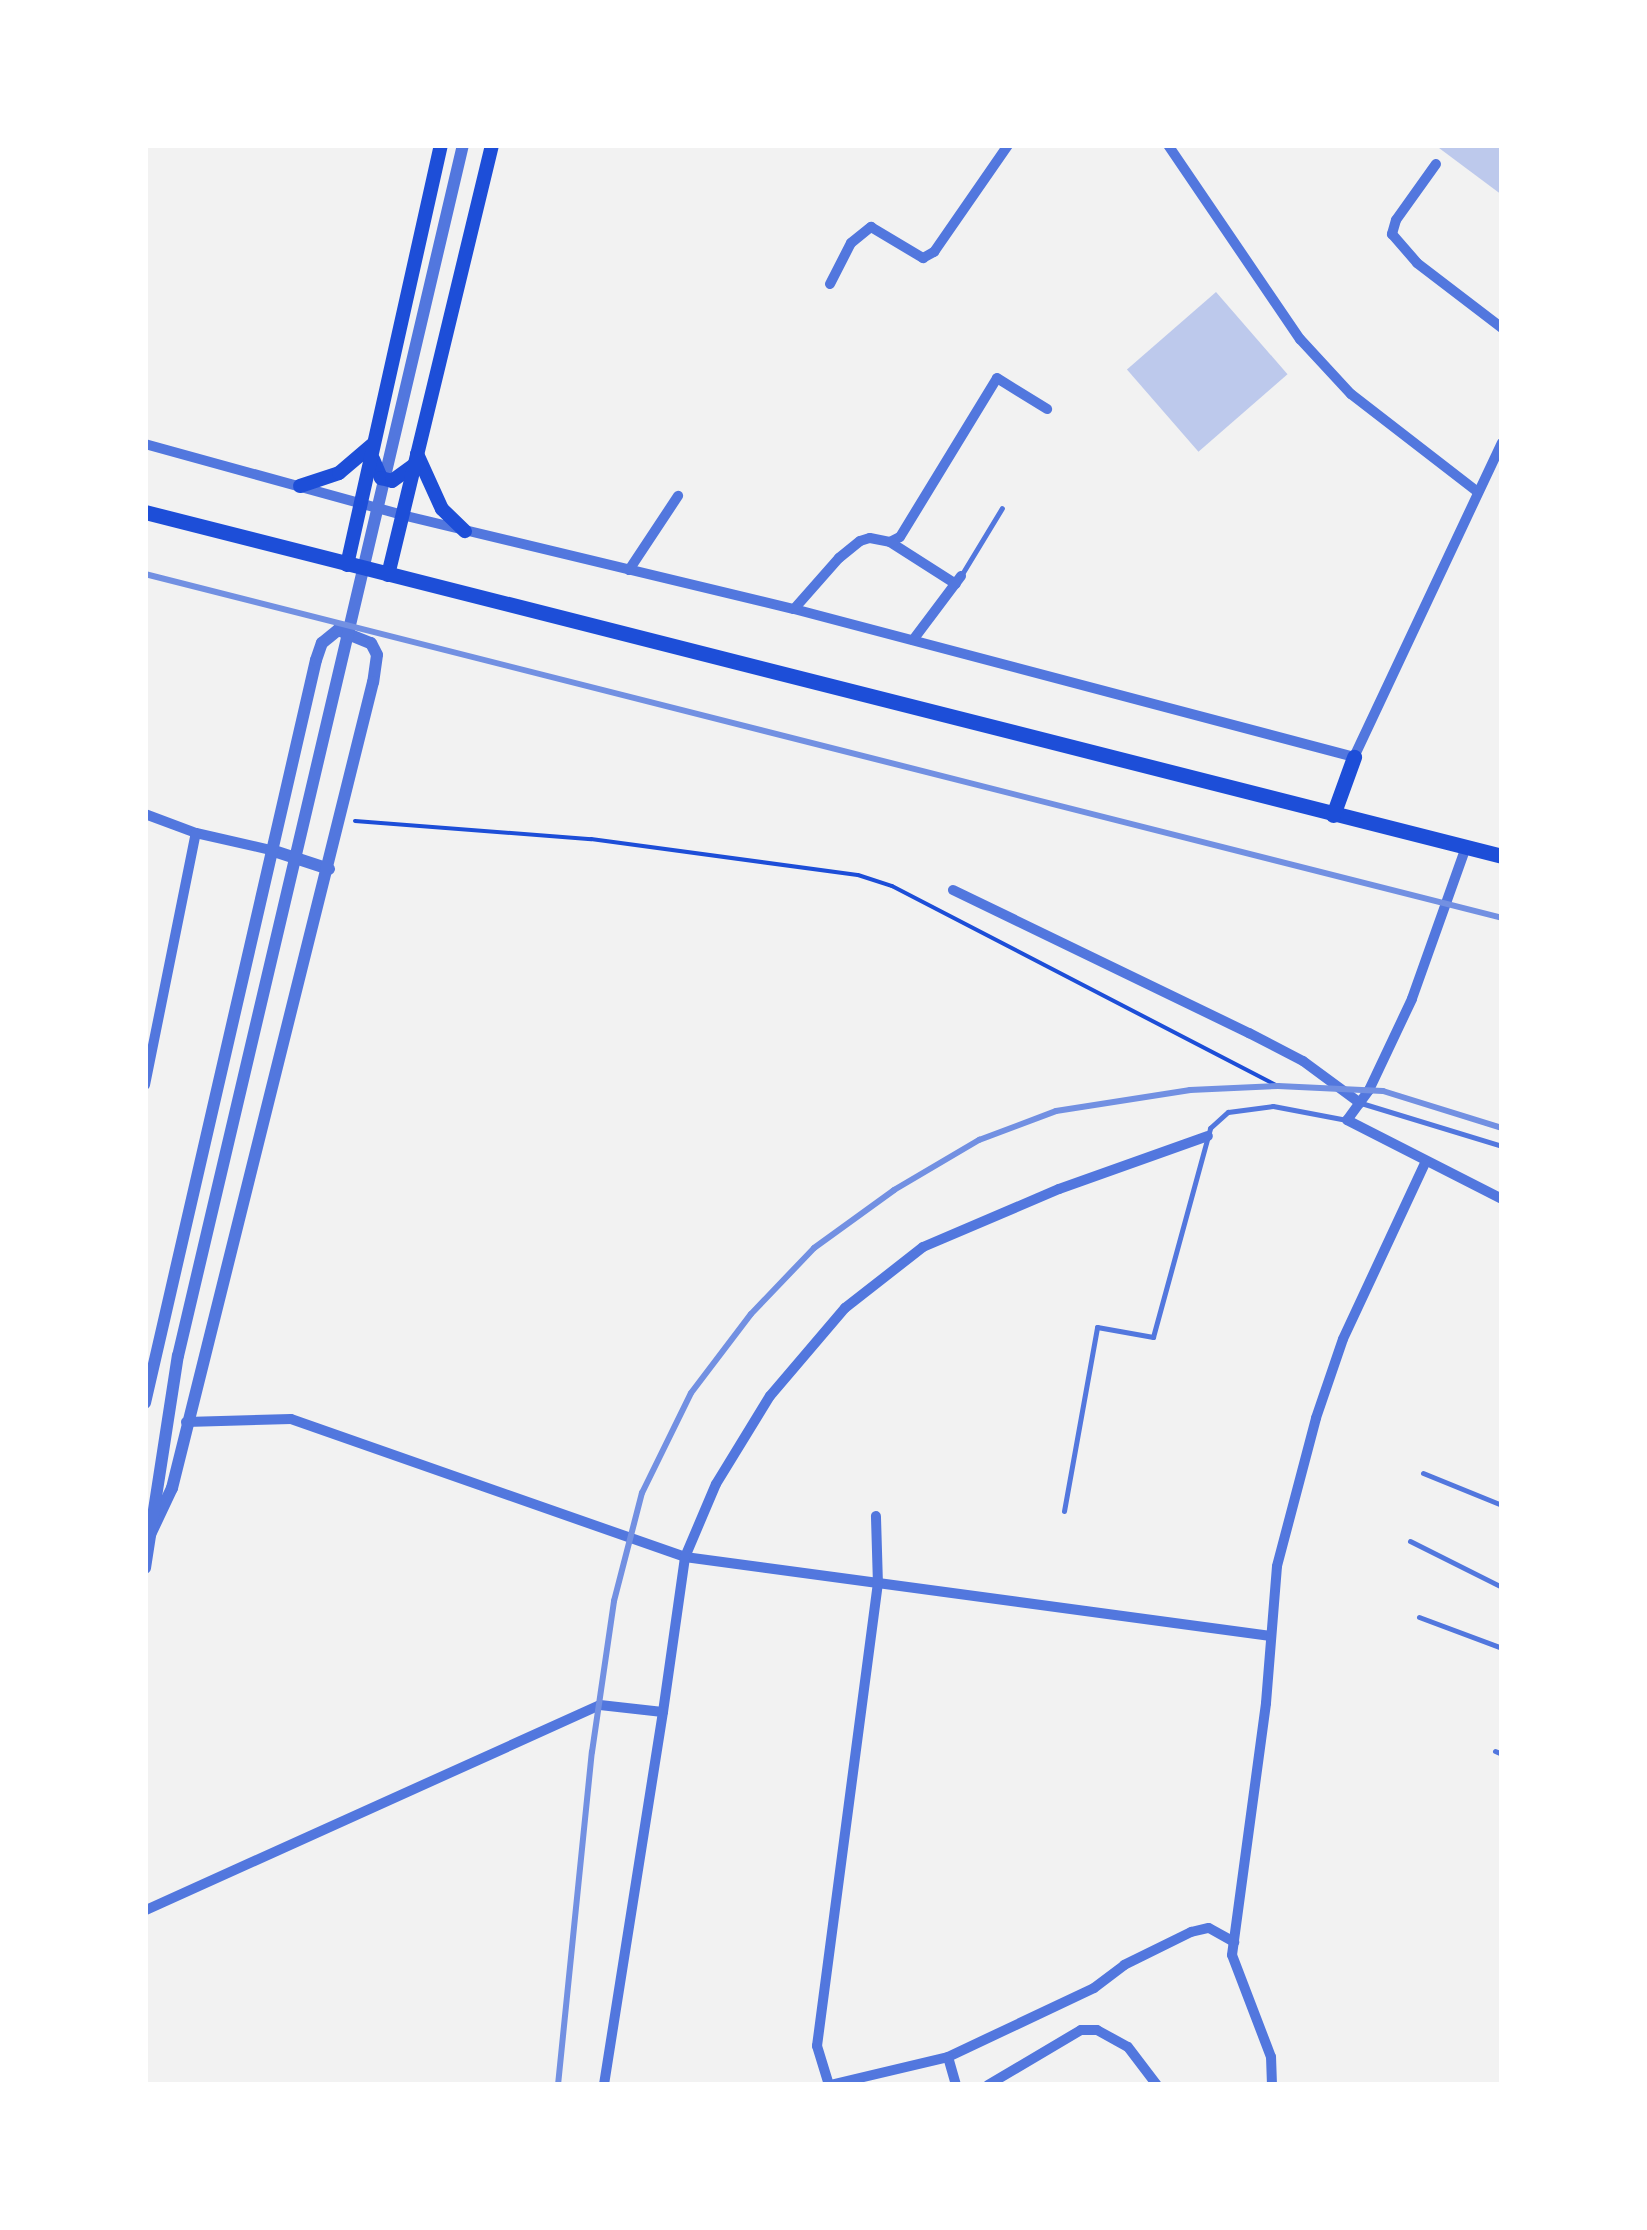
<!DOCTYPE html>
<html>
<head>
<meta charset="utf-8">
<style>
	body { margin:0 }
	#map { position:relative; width:1647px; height:2230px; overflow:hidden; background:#f2f2f2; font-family:Lato,sans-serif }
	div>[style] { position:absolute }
	.building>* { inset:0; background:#bdc9ec; transform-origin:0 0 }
	.path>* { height:4px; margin:-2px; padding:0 2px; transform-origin:2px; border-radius:2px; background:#1d4ed8 }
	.service>* { height:5px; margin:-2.5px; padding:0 2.5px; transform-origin:2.5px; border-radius:2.5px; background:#5277de }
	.minor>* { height:10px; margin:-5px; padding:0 5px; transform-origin:5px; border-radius:5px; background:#5277de }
	.tertiary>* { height:12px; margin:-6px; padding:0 6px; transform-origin:6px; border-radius:6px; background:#5277de }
	.secondary>* { height:14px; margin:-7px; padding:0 7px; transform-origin:7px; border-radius:7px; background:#1d4ed8 }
	.primary>* { height:15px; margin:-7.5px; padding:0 7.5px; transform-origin:7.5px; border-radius:7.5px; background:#1d4ed8 }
	.rail>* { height:6px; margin:-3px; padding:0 3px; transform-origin:3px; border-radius:3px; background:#7290e2 }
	span { translate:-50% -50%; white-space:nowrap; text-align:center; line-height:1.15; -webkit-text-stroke:8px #fff; paint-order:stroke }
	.frame { position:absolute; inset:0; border:148px solid #fff; pointer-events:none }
</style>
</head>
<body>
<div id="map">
	<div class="building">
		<div style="clip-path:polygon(1441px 145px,1502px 145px,1502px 195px,1439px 148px)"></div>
		<div style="left:1216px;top:292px;width:109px;height:118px;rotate:49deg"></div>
	</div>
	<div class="path">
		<div style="left:355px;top:821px;width:237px;rotate:4.4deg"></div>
		<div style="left:591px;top:839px;width:269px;rotate:7.7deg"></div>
		<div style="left:858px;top:875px;width:36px;rotate:18deg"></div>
		<div style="left:892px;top:886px;width:435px;rotate:27.4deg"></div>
	</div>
	<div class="service">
		<div style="left:962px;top:574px;width:77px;rotate:-58.8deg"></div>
		<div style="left:1361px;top:1103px;width:147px;rotate:17deg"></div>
		<div style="left:1423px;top:1473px;width:85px;rotate:22.1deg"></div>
		<div style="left:1064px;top:1511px;width:187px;rotate:-79.8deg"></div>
		<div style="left:1097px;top:1327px;width:57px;rotate:10.1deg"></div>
		<div style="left:1153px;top:1337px;width:217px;rotate:-74.7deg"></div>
		<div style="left:1210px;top:1128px;width:24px;rotate:-42deg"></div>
		<div style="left:1228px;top:1112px;width:45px;rotate:-7.6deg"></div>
		<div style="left:1273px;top:1106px;width:75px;rotate:10.7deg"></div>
		<div style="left:1410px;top:1541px;width:103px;rotate:26.6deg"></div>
		<div style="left:1419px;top:1617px;width:89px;rotate:20.5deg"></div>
		<div style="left:1495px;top:1751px;width:8px;rotate:23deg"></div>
	</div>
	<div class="minor">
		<div style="left:1168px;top:145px;width:235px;rotate:55.8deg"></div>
		<div style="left:1300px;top:339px;width:75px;rotate:47.2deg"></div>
		<div style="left:1351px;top:394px;width:160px;rotate:37.7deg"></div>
		<div style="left:1436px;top:164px;width:69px;rotate:125.5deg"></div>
		<div style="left:1396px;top:220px;width:15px;rotate:106deg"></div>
		<div style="left:1392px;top:234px;width:38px;rotate:49deg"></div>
		<div style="left:1417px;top:263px;width:107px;rotate:37.4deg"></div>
		<div style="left:830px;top:284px;width:46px;rotate:-62.9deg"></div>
		<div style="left:851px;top:243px;width:26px;rotate:-39deg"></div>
		<div style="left:871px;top:227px;width:61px;rotate:30.8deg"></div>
		<div style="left:923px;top:258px;width:13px;rotate:-29deg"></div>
		<div style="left:934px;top:252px;width:130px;rotate:-55.3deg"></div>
		<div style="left:145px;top:444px;width:267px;rotate:15.4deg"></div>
		<div style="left:402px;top:515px;width:403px;rotate:13.5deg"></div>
		<div style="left:794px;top:609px;width:579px;rotate:14.8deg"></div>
		<div style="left:1354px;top:757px;width:347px;rotate:-64.8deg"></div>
		<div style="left:890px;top:542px;width:78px;rotate:32.5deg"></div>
		<div style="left:629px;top:570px;width:89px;rotate:-56.5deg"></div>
		<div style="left:794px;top:609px;width:68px;rotate:-48.6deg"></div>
		<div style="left:839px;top:558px;width:27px;rotate:-39deg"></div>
		<div style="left:860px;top:541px;width:10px;rotate:-17deg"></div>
		<div style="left:870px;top:538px;width:20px;rotate:11deg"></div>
		<div style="left:890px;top:542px;width:11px;rotate:-27deg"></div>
		<div style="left:900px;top:537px;width:186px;rotate:-58.6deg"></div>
		<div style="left:997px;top:378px;width:59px;rotate:31.8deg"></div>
		<div style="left:913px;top:640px;width:80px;rotate:-53.1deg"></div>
		<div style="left:145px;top:814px;width:54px;rotate:20.4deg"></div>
		<div style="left:196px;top:833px;width:77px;rotate:12.8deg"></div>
		<div style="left:1466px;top:847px;width:161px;rotate:109.6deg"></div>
		<div style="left:1412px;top:999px;width:101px;rotate:115.3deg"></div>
		<div style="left:1369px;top:1090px;width:37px;rotate:126deg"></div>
		<div style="left:1347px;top:1120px;width:174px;rotate:27deg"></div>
		<div style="left:953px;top:890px;width:329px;rotate:25.8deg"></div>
		<div style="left:1249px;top:1033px;width:61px;rotate:27.4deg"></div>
		<div style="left:1303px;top:1061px;width:71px;rotate:36.4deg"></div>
		<div style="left:145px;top:1085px;width:257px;rotate:-78.6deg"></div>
		<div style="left:186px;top:1422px;width:105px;rotate:-1.6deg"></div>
		<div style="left:291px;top:1419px;width:417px;rotate:19.3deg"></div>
		<div style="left:685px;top:1557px;width:591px;rotate:7.68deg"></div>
		<div style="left:663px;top:1712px;width:157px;rotate:-81.9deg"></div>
		<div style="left:685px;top:1557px;width:79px;rotate:-67deg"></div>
		<div style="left:716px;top:1484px;width:103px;rotate:-58.5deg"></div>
		<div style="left:770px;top:1396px;width:116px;rotate:-49.6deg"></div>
		<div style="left:845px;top:1308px;width:99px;rotate:-38deg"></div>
		<div style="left:923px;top:1247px;width:148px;rotate:-23.1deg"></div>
		<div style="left:1059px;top:1189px;width:158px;rotate:-19.6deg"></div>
		<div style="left:146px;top:1910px;width:498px;rotate:-24.3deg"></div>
		<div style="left:600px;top:1705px;width:63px;rotate:6.3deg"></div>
		<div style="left:663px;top:1712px;width:378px;rotate:99deg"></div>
		<div style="left:948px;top:2057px;width:161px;rotate:-25.3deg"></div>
		<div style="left:1094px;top:1988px;width:38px;rotate:-37deg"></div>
		<div style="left:1124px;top:1965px;width:75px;rotate:-26.2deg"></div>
		<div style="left:1191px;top:1932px;width:18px;rotate:-13deg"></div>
		<div style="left:1209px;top:1928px;width:29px;rotate:29deg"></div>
		<div style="left:829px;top:2085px;width:41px;rotate:-107.1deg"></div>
		<div style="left:817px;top:2046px;width:465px;rotate:-82.5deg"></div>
		<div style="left:878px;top:1585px;width:69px;rotate:-91.7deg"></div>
		<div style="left:830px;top:2085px;width:121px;rotate:-13.3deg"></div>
		<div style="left:948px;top:2057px;width:29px;rotate:74deg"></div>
		<div style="left:988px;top:2085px;width:108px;rotate:-30.6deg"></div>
		<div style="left:1081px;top:2030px;width:16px"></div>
		<div style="left:1097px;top:2030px;width:35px;rotate:29deg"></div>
		<div style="left:1128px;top:2047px;width:48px;rotate:52.7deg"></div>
		<div style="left:1272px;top:2085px;width:28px;rotate:-92deg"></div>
		<div style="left:1271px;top:2057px;width:109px;rotate:-110.9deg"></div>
		<div style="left:1232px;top:1955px;width:254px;rotate:-82.3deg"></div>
		<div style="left:1266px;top:1703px;width:137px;rotate:-85.4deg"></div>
		<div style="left:1277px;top:1566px;width:153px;rotate:-75.2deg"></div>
		<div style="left:1316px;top:1418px;width:83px;rotate:-71.1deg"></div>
		<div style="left:1343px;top:1339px;width:194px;rotate:-65deg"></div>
	</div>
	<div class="tertiary">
		<div style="left:271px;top:850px;width:61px;rotate:18.1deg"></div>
		<div style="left:145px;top:1403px;width:762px;rotate:-77.04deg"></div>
		<div style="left:316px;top:660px;width:18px;rotate:-71deg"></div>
		<div style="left:322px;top:643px;width:21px;rotate:-39deg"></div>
		<div style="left:338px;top:630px;width:35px;rotate:22deg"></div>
		<div style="left:371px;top:643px;width:13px;rotate:63deg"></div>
		<div style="left:377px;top:655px;width:27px;rotate:98deg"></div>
		<div style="left:373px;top:682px;width:831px;rotate:104deg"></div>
		<div style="left:172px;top:1488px;width:61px;rotate:115.3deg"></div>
		<div style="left:145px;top:1568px;width:215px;rotate:-81.2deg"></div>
		<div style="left:178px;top:1356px;width:1244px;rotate:-76.76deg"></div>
	</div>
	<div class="secondary">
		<div style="left:417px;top:454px;width:60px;rotate:65.6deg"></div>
		<div style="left:442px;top:509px;width:32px;rotate:44deg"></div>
		<div style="left:373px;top:459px;width:21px;rotate:67deg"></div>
		<div style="left:381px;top:478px;width:11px;rotate:15deg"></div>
		<div style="left:392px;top:481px;width:26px;rotate:-36deg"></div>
		<div style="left:300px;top:486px;width:41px;rotate:-18.4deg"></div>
		<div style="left:339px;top:473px;width:43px;rotate:-40.3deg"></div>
		<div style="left:347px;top:565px;width:430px;rotate:-77.4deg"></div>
		<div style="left:388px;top:575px;width:442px;rotate:-76.4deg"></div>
	</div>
	<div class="primary">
		<div style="left:145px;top:512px;width:1400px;rotate:14.22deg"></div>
		<div style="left:1333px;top:815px;width:62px;rotate:-70.1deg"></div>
	</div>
	<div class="rail">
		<div style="left:145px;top:574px;width:1400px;rotate:14.22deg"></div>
		<div style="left:558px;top:2085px;width:335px;rotate:-84.2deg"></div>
		<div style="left:592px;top:1752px;width:153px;rotate:-81.7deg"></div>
		<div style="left:614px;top:1601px;width:112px;rotate:-75.5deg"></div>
		<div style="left:642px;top:1493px;width:111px;rotate:-63.9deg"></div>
		<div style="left:691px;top:1393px;width:99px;rotate:-52.8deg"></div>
		<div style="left:751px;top:1314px;width:91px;rotate:-46.3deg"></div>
		<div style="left:814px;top:1248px;width:99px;rotate:-35.9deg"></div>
		<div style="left:894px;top:1190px;width:99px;rotate:-30.5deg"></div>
		<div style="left:979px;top:1140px;width:82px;rotate:-20.6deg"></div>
		<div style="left:1056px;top:1111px;width:136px;rotate:-8.9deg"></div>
		<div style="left:1190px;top:1090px;width:88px;rotate:-2.6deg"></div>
		<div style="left:1278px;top:1086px;width:105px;rotate:2.7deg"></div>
		<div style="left:1383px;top:1091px;width:125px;rotate:17.3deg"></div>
	</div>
	<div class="frame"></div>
</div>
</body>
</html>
